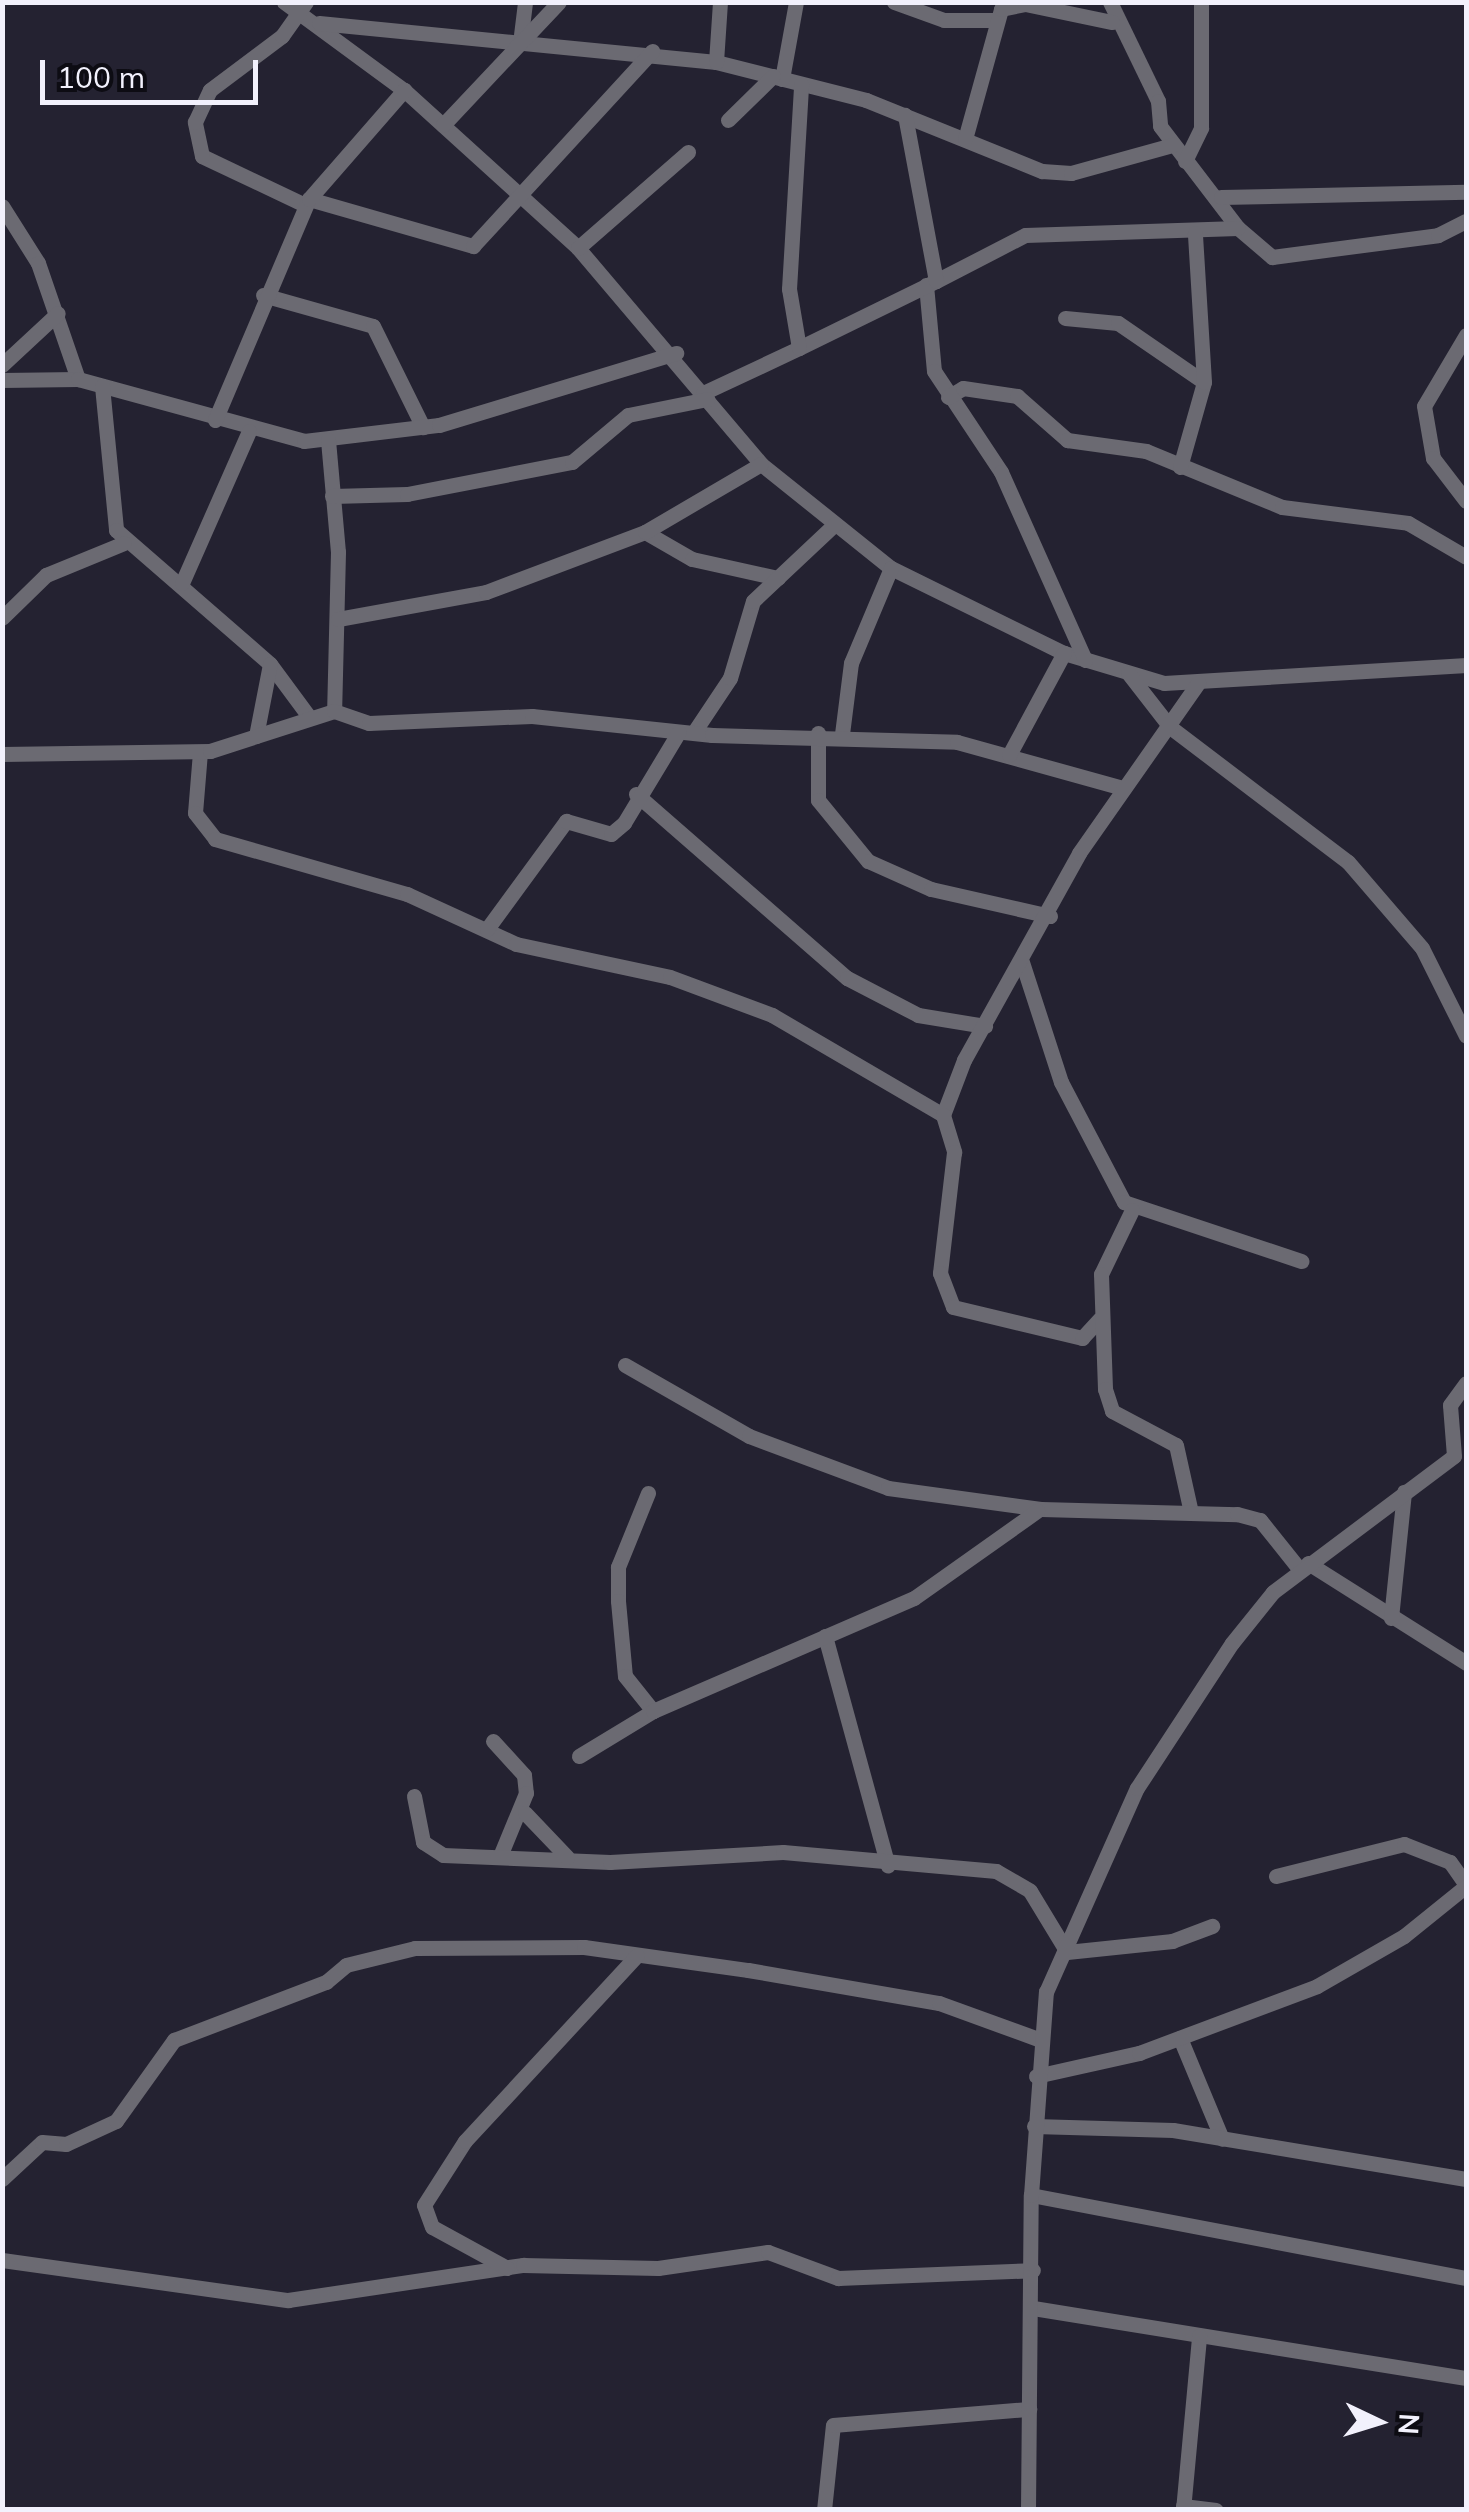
<!DOCTYPE html>
<html>
<head>
<meta charset="utf-8">
<style>
	body { margin:0 }
	#map { position:relative; width:1469px; height:2512px; overflow:hidden; background:#242231; font-family:Mulish,sans-serif }
	div>[style] { position:absolute }
	.minor>* { height:15px; margin:-7.5px; padding:0 7.5px; transform-origin:7.5px; border-radius:7.5px; background:#6b6a72 }
	span { translate:-50% -50%; white-space:nowrap; text-align:center; line-height:1.15; -webkit-text-stroke:10px #0d0c13; paint-order:stroke }
	.frame { position:absolute; inset:0; border:5px solid #f2f1fc; pointer-events:none }
	.north { position:absolute; left:1329px; top:2372px; width:100px; height:100px; -webkit-text-stroke:8px #0d0c13; paint-order:stroke; rotate:94deg; font-size:28px; font-weight:700; line-height:40px; text-align:center; color:#f2f1fc }
	.north::after { content:''; display:block; margin:auto; width:35px; height:45px; background:#f2f1fc; clip-path:polygon(50% 0,100% 100%,50% 72%,0 100%) }
	.scale { position:absolute; left:40px; top:60px; width:218px; height:45px; box-sizing:border-box; border:5px solid #f2f1fc; border-top:0; padding-left:12px; font-size:30px; line-height:35px; white-space:nowrap; color:#f2f1fc; -webkit-text-stroke:8px #0d0c13; paint-order:stroke }
</style>
</head>
<body>
<div id="map">
	<div class="minor">
		<div style="left:284px;top:2px;width:149px;rotate:36.3deg"></div>
		<div style="left:404px;top:90px;width:235px;rotate:42.2deg"></div>
		<div style="left:578px;top:248px;width:283px;rotate:49.7deg"></div>
		<div style="left:761px;top:464px;width:166px;rotate:38.7deg"></div>
		<div style="left:891px;top:568px;width:193px;rotate:26.2deg"></div>
		<div style="left:1064px;top:653px;width:104px;rotate:16.7deg"></div>
		<div style="left:1164px;top:683px;width:303px;rotate:-3.4deg"></div>
		<div style="left:894px;top:2px;width:53px;rotate:19.8deg"></div>
		<div style="left:944px;top:20px;width:52px"></div>
		<div style="left:1110px;top:2px;width:110px;rotate:64.1deg"></div>
		<div style="left:1158px;top:101px;width:25px;rotate:85deg"></div>
		<div style="left:1160px;top:126px;width:128px;rotate:52.6deg"></div>
		<div style="left:1238px;top:228px;width:45px;rotate:40.5deg"></div>
		<div style="left:1272px;top:257px;width:167px;rotate:-7.5deg"></div>
		<div style="left:1438px;top:235px;width:31px;rotate:-27deg"></div>
		<div style="left:319px;top:23px;width:399px;rotate:5.6deg"></div>
		<div style="left:716px;top:62px;width:155px;rotate:14.2deg"></div>
		<div style="left:866px;top:100px;width:190px;rotate:22deg"></div>
		<div style="left:1042px;top:171px;width:29px;rotate:4deg"></div>
		<div style="left:1071px;top:173px;width:106px;rotate:-15.4deg"></div>
		<div style="left:521px;top:35px;width:33px;rotate:-83deg"></div>
		<div style="left:716px;top:62px;width:60px;rotate:-86.2deg"></div>
		<div style="left:782px;top:79px;width:78px;rotate:-79.7deg"></div>
		<div style="left:728px;top:120px;width:63px;rotate:-44.4deg"></div>
		<div style="left:443px;top:125px;width:169px;rotate:-46.7deg"></div>
		<div style="left:965px;top:139px;width:135px;rotate:-74.5deg"></div>
		<div style="left:1001px;top:9px;width:25px;rotate:-12deg"></div>
		<div style="left:1025px;top:4px;width:89px;rotate:11.7deg"></div>
		<div style="left:1185px;top:161px;width:37px;rotate:-64deg"></div>
		<div style="left:1201px;top:128px;width:126px;rotate:-90deg"></div>
		<div style="left:1221px;top:197px;width:245px;rotate:-1.2deg"></div>
		<div style="left:309px;top:199px;width:171px;rotate:16deg"></div>
		<div style="left:473px;top:246px;width:265px;rotate:-47.4deg"></div>
		<div style="left:305px;top:205px;width:114px;rotate:-154.6deg"></div>
		<div style="left:202px;top:156px;width:35px;rotate:-102deg"></div>
		<div style="left:195px;top:122px;width:35px;rotate:-65deg"></div>
		<div style="left:210px;top:90px;width:90px;rotate:-36.9deg"></div>
		<div style="left:282px;top:36px;width:42px;rotate:-54.8deg"></div>
		<div style="left:2px;top:206px;width:67px;rotate:57.7deg"></div>
		<div style="left:38px;top:263px;width:123px;rotate:71deg"></div>
		<div style="left:578px;top:248px;width:146px;rotate:-41.1deg"></div>
		<div style="left:936px;top:281px;width:100px;rotate:-27.3deg"></div>
		<div style="left:1025px;top:235px;width:213px;rotate:-1.9deg"></div>
		<div style="left:926px;top:285px;width:86px;rotate:84.7deg"></div>
		<div style="left:934px;top:371px;width:121px;rotate:56.4deg"></div>
		<div style="left:1001px;top:472px;width:206px;rotate:65.9deg"></div>
		<div style="left:263px;top:295px;width:114px;rotate:15.7deg"></div>
		<div style="left:373px;top:326px;width:113px;rotate:63.7deg"></div>
		<div style="left:1065px;top:318px;width:53px;rotate:5.4deg"></div>
		<div style="left:1118px;top:323px;width:104px;rotate:34.5deg"></div>
		<div style="left:1466px;top:335px;width:82px;rotate:120.6deg"></div>
		<div style="left:1424px;top:406px;width:53px;rotate:80.2deg"></div>
		<div style="left:1433px;top:458px;width:54px;rotate:52.5deg"></div>
		<div style="left:799px;top:348px;width:153px;rotate:-26.1deg"></div>
		<div style="left:936px;top:281px;width:169px;rotate:-100.6deg"></div>
		<div style="left:2px;top:365px;width:76px;rotate:-42.9deg"></div>
		<div style="left:2px;top:380px;width:76px;rotate:-0.8deg"></div>
		<div style="left:78px;top:379px;width:234px;rotate:15.3deg"></div>
		<div style="left:304px;top:441px;width:136px;rotate:-6.8deg"></div>
		<div style="left:439px;top:425px;width:248px;rotate:-16.9deg"></div>
		<div style="left:102px;top:386px;width:145px;rotate:84.4deg"></div>
		<div style="left:116px;top:530px;width:204px;rotate:41deg"></div>
		<div style="left:270px;top:664px;width:67px;rotate:53.5deg"></div>
		<div style="left:703px;top:393px;width:106px;rotate:-25.1deg"></div>
		<div style="left:799px;top:348px;width:60px;rotate:-99.6deg"></div>
		<div style="left:789px;top:289px;width:205px;rotate:-86.6deg"></div>
		<div style="left:948px;top:397px;width:17px;rotate:-31deg"></div>
		<div style="left:963px;top:388px;width:55px;rotate:8.4deg"></div>
		<div style="left:1017px;top:396px;width:67px;rotate:41.3deg"></div>
		<div style="left:1067px;top:440px;width:80px;rotate:7.9deg"></div>
		<div style="left:1146px;top:451px;width:147px;rotate:22.4deg"></div>
		<div style="left:1282px;top:507px;width:127px;rotate:7.2deg"></div>
		<div style="left:1408px;top:523px;width:67px;rotate:30.4deg"></div>
		<div style="left:215px;top:420px;width:240px;rotate:-67deg"></div>
		<div style="left:309px;top:199px;width:145px;rotate:-48.9deg"></div>
		<div style="left:328px;top:440px;width:112px;rotate:84.9deg"></div>
		<div style="left:338px;top:552px;width:159px;rotate:91.4deg"></div>
		<div style="left:1180px;top:467px;width:88px;rotate:-74.2deg"></div>
		<div style="left:1204px;top:382px;width:149px;rotate:-93.5deg"></div>
		<div style="left:332px;top:496px;width:75px;rotate:-1.5deg"></div>
		<div style="left:407px;top:494px;width:168px;rotate:-11deg"></div>
		<div style="left:572px;top:462px;width:73px;rotate:-40deg"></div>
		<div style="left:628px;top:415px;width:81px;rotate:-11.4deg"></div>
		<div style="left:645px;top:532px;width:54px;rotate:29.9deg"></div>
		<div style="left:692px;top:559px;width:88px;rotate:12.5deg"></div>
		<div style="left:182px;top:583px;width:166px;rotate:-66.2deg"></div>
		<div style="left:2px;top:618px;width:62px;rotate:-44.3deg"></div>
		<div style="left:46px;top:575px;width:84px;rotate:-22.3deg"></div>
		<div style="left:338px;top:619px;width:150px;rotate:-10.3deg"></div>
		<div style="left:486px;top:592px;width:170px;rotate:-20.7deg"></div>
		<div style="left:645px;top:532px;width:134px;rotate:-30.4deg"></div>
		<div style="left:1128px;top:673px;width:68px;rotate:52.1deg"></div>
		<div style="left:1170px;top:727px;width:223px;rotate:37.2deg"></div>
		<div style="left:1348px;top:862px;width:113px;rotate:49.3deg"></div>
		<div style="left:1422px;top:948px;width:98px;rotate:63.4deg"></div>
		<div style="left:696px;top:729px;width:61px;rotate:-56.3deg"></div>
		<div style="left:730px;top:678px;width:80px;rotate:-73.4deg"></div>
		<div style="left:753px;top:601px;width:112px;rotate:-43.2deg"></div>
		<div style="left:818px;top:733px;width:67px;rotate:90deg"></div>
		<div style="left:818px;top:800px;width:79px;rotate:50.7deg"></div>
		<div style="left:868px;top:861px;width:69px;rotate:24deg"></div>
		<div style="left:931px;top:889px;width:122px;rotate:12.8deg"></div>
		<div style="left:842px;top:734px;width:72px;rotate:-82.8deg"></div>
		<div style="left:851px;top:663px;width:103px;rotate:-67.2deg"></div>
		<div style="left:256px;top:736px;width:73px;rotate:-79deg"></div>
		<div style="left:200px;top:752px;width:61px;rotate:94.7deg"></div>
		<div style="left:195px;top:813px;width:33px;rotate:52deg"></div>
		<div style="left:215px;top:839px;width:200px;rotate:16deg"></div>
		<div style="left:407px;top:894px;width:120px;rotate:24.6deg"></div>
		<div style="left:516px;top:944px;width:157px;rotate:12.1deg"></div>
		<div style="left:670px;top:977px;width:109px;rotate:20.4deg"></div>
		<div style="left:772px;top:1015px;width:198px;rotate:30.3deg"></div>
		<div style="left:2px;top:754px;width:208px;rotate:-0.8deg"></div>
		<div style="left:210px;top:751px;width:130px;rotate:-17.9deg"></div>
		<div style="left:334px;top:711px;width:37px;rotate:19deg"></div>
		<div style="left:369px;top:723px;width:163px;rotate:-2.5deg"></div>
		<div style="left:532px;top:716px;width:181px;rotate:6deg"></div>
		<div style="left:712px;top:735px;width:245px;rotate:1.6deg"></div>
		<div style="left:957px;top:742px;width:172px;rotate:15.5deg"></div>
		<div style="left:1009px;top:755px;width:116px;rotate:-61.7deg"></div>
		<div style="left:636px;top:794px;width:280px;rotate:41.1deg"></div>
		<div style="left:847px;top:978px;width:80px;rotate:27.5deg"></div>
		<div style="left:918px;top:1015px;width:68px;rotate:9.3deg"></div>
		<div style="left:487px;top:929px;width:134px;rotate:-53.8deg"></div>
		<div style="left:566px;top:821px;width:47px;rotate:16.1deg"></div>
		<div style="left:611px;top:834px;width:17px;rotate:-40deg"></div>
		<div style="left:624px;top:823px;width:106px;rotate:-58.9deg"></div>
		<div style="left:1022px;top:962px;width:126px;rotate:72deg"></div>
		<div style="left:1061px;top:1082px;width:136px;rotate:62.3deg"></div>
		<div style="left:1124px;top:1202px;width:187px;rotate:18.4deg"></div>
		<div style="left:943px;top:1115px;width:59px;rotate:-69.1deg"></div>
		<div style="left:964px;top:1060px;width:237px;rotate:-60.9deg"></div>
		<div style="left:1079px;top:853px;width:208px;rotate:-55deg"></div>
		<div style="left:943px;top:1115px;width:39px;rotate:73deg"></div>
		<div style="left:954px;top:1152px;width:122px;rotate:96.6deg"></div>
		<div style="left:940px;top:1273px;width:36px;rotate:69deg"></div>
		<div style="left:953px;top:1307px;width:133px;rotate:13.5deg"></div>
		<div style="left:1082px;top:1338px;width:26px;rotate:-47deg"></div>
		<div style="left:1132px;top:1210px;width:71px;rotate:115.8deg"></div>
		<div style="left:1101px;top:1274px;width:115px;rotate:88deg"></div>
		<div style="left:1105px;top:1389px;width:23px;rotate:72deg"></div>
		<div style="left:1112px;top:1411px;width:72px;rotate:28deg"></div>
		<div style="left:1176px;top:1445px;width:65px;rotate:77.5deg"></div>
		<div style="left:625px;top:1365px;width:143px;rotate:29.8deg"></div>
		<div style="left:749px;top:1436px;width:148px;rotate:20.5deg"></div>
		<div style="left:888px;top:1488px;width:154px;rotate:7.8deg"></div>
		<div style="left:1041px;top:1509px;width:196px;rotate:1.5deg"></div>
		<div style="left:1237px;top:1514px;width:24px;rotate:15deg"></div>
		<div style="left:1260px;top:1520px;width:64px;rotate:51.3deg"></div>
		<div style="left:648px;top:1493px;width:80px;rotate:112.1deg"></div>
		<div style="left:618px;top:1567px;width:34px;rotate:90deg"></div>
		<div style="left:618px;top:1601px;width:75px;rotate:84.7deg"></div>
		<div style="left:625px;top:1676px;width:45px;rotate:51.3deg"></div>
		<div style="left:1308px;top:1563px;width:187px;rotate:32.3deg"></div>
		<div style="left:1391px;top:1618px;width:127px;rotate:-84.1deg"></div>
		<div style="left:825px;top:1636px;width:238px;rotate:74.7deg"></div>
		<div style="left:493px;top:1741px;width:46px;rotate:47.6deg"></div>
		<div style="left:524px;top:1775px;width:18px;rotate:84deg"></div>
		<div style="left:526px;top:1793px;width:68px;rotate:112.4deg"></div>
		<div style="left:579px;top:1756px;width:87px;rotate:-31.3deg"></div>
		<div style="left:653px;top:1711px;width:284px;rotate:-23.4deg"></div>
		<div style="left:914px;top:1598px;width:151px;rotate:-35.3deg"></div>
		<div style="left:414px;top:1796px;width:47px;rotate:78.9deg"></div>
		<div style="left:423px;top:1842px;width:24px;rotate:33deg"></div>
		<div style="left:443px;top:1855px;width:167px;rotate:2.4deg"></div>
		<div style="left:610px;top:1862px;width:173px;rotate:-3.3deg"></div>
		<div style="left:783px;top:1852px;width:214px;rotate:5.1deg"></div>
		<div style="left:996px;top:1871px;width:39px;rotate:30deg"></div>
		<div style="left:1030px;top:1891px;width:71px;rotate:58.8deg"></div>
		<div style="left:1067px;top:1952px;width:106px;rotate:-6deg"></div>
		<div style="left:1172px;top:1941px;width:43px;rotate:-20.6deg"></div>
		<div style="left:525px;top:1813px;width:61px;rotate:46.3deg"></div>
		<div style="left:1276px;top:1876px;width:132px;rotate:-14deg"></div>
		<div style="left:1404px;top:1844px;width:49px;rotate:21.4deg"></div>
		<div style="left:1450px;top:1862px;width:28px;rotate:55deg"></div>
		<div style="left:1180px;top:2038px;width:109px;rotate:67.4deg"></div>
		<div style="left:1036px;top:2076px;width:106px;rotate:-12.6deg"></div>
		<div style="left:1139px;top:2053px;width:190px;rotate:-20.6deg"></div>
		<div style="left:1317px;top:1986px;width:100px;rotate:-29.9deg"></div>
		<div style="left:1404px;top:1936px;width:80px;rotate:-38.9deg"></div>
		<div style="left:1034px;top:2126px;width:139px;rotate:1.6deg"></div>
		<div style="left:1173px;top:2130px;width:297px;rotate:9.5deg"></div>
		<div style="left:2px;top:2179px;width:54px;rotate:-42.8deg"></div>
		<div style="left:42px;top:2142px;width:24px;rotate:5deg"></div>
		<div style="left:66px;top:2144px;width:55px;rotate:-24.7deg"></div>
		<div style="left:116px;top:2121px;width:100px;rotate:-54.4deg"></div>
		<div style="left:174px;top:2040px;width:163px;rotate:-20.9deg"></div>
		<div style="left:326px;top:1982px;width:26px;rotate:-40deg"></div>
		<div style="left:346px;top:1965px;width:71px;rotate:-13.8deg"></div>
		<div style="left:415px;top:1948px;width:169px;rotate:-0.3deg"></div>
		<div style="left:584px;top:1947px;width:166px;rotate:8deg"></div>
		<div style="left:748px;top:1970px;width:194px;rotate:9.8deg"></div>
		<div style="left:939px;top:2003px;width:105px;rotate:20deg"></div>
		<div style="left:1031px;top:2195px;width:443px;rotate:10.8deg"></div>
		<div style="left:2px;top:2260px;width:289px;rotate:8deg"></div>
		<div style="left:288px;top:2300px;width:238px;rotate:-8.5deg"></div>
		<div style="left:523px;top:2265px;width:135px;rotate:1.3deg"></div>
		<div style="left:658px;top:2268px;width:111px;rotate:-8.3deg"></div>
		<div style="left:768px;top:2252px;width:75px;rotate:20.4deg"></div>
		<div style="left:838px;top:2278px;width:195px;rotate:-2.3deg"></div>
		<div style="left:507px;top:2268px;width:85px;rotate:-151.3deg"></div>
		<div style="left:432px;top:2227px;width:23px;rotate:-110deg"></div>
		<div style="left:424px;top:2205px;width:76px;rotate:-57.4deg"></div>
		<div style="left:465px;top:2141px;width:253px;rotate:-47.2deg"></div>
		<div style="left:1033px;top:2308px;width:439px;rotate:9.2deg"></div>
		<div style="left:1183px;top:2506px;width:33px;rotate:7deg"></div>
		<div style="left:824px;top:2510px;width:85px;rotate:-84deg"></div>
		<div style="left:833px;top:2425px;width:197px;rotate:-4.7deg"></div>
		<div style="left:1028px;top:2510px;width:315px;rotate:-89.5deg"></div>
		<div style="left:1031px;top:2195px;width:204px;rotate:-85.8deg"></div>
		<div style="left:1046px;top:1992px;width:223px;rotate:-66deg"></div>
		<div style="left:1137px;top:1788px;width:173px;rotate:-56.8deg"></div>
		<div style="left:1232px;top:1643px;width:65px;rotate:-51.2deg"></div>
		<div style="left:1273px;top:1592px;width:226px;rotate:-36.9deg"></div>
		<div style="left:1454px;top:1456px;width:51px;rotate:-94.5deg"></div>
		<div style="left:1450px;top:1405px;width:27px;rotate:-54deg"></div>
		<div style="left:1183px;top:2510px;width:175px;rotate:-84.7deg"></div>
	</div>
	<div class="frame"></div>
	<div class="north">N</div>
	<div class="scale">100 m</div>
</div>
</body>
</html>
